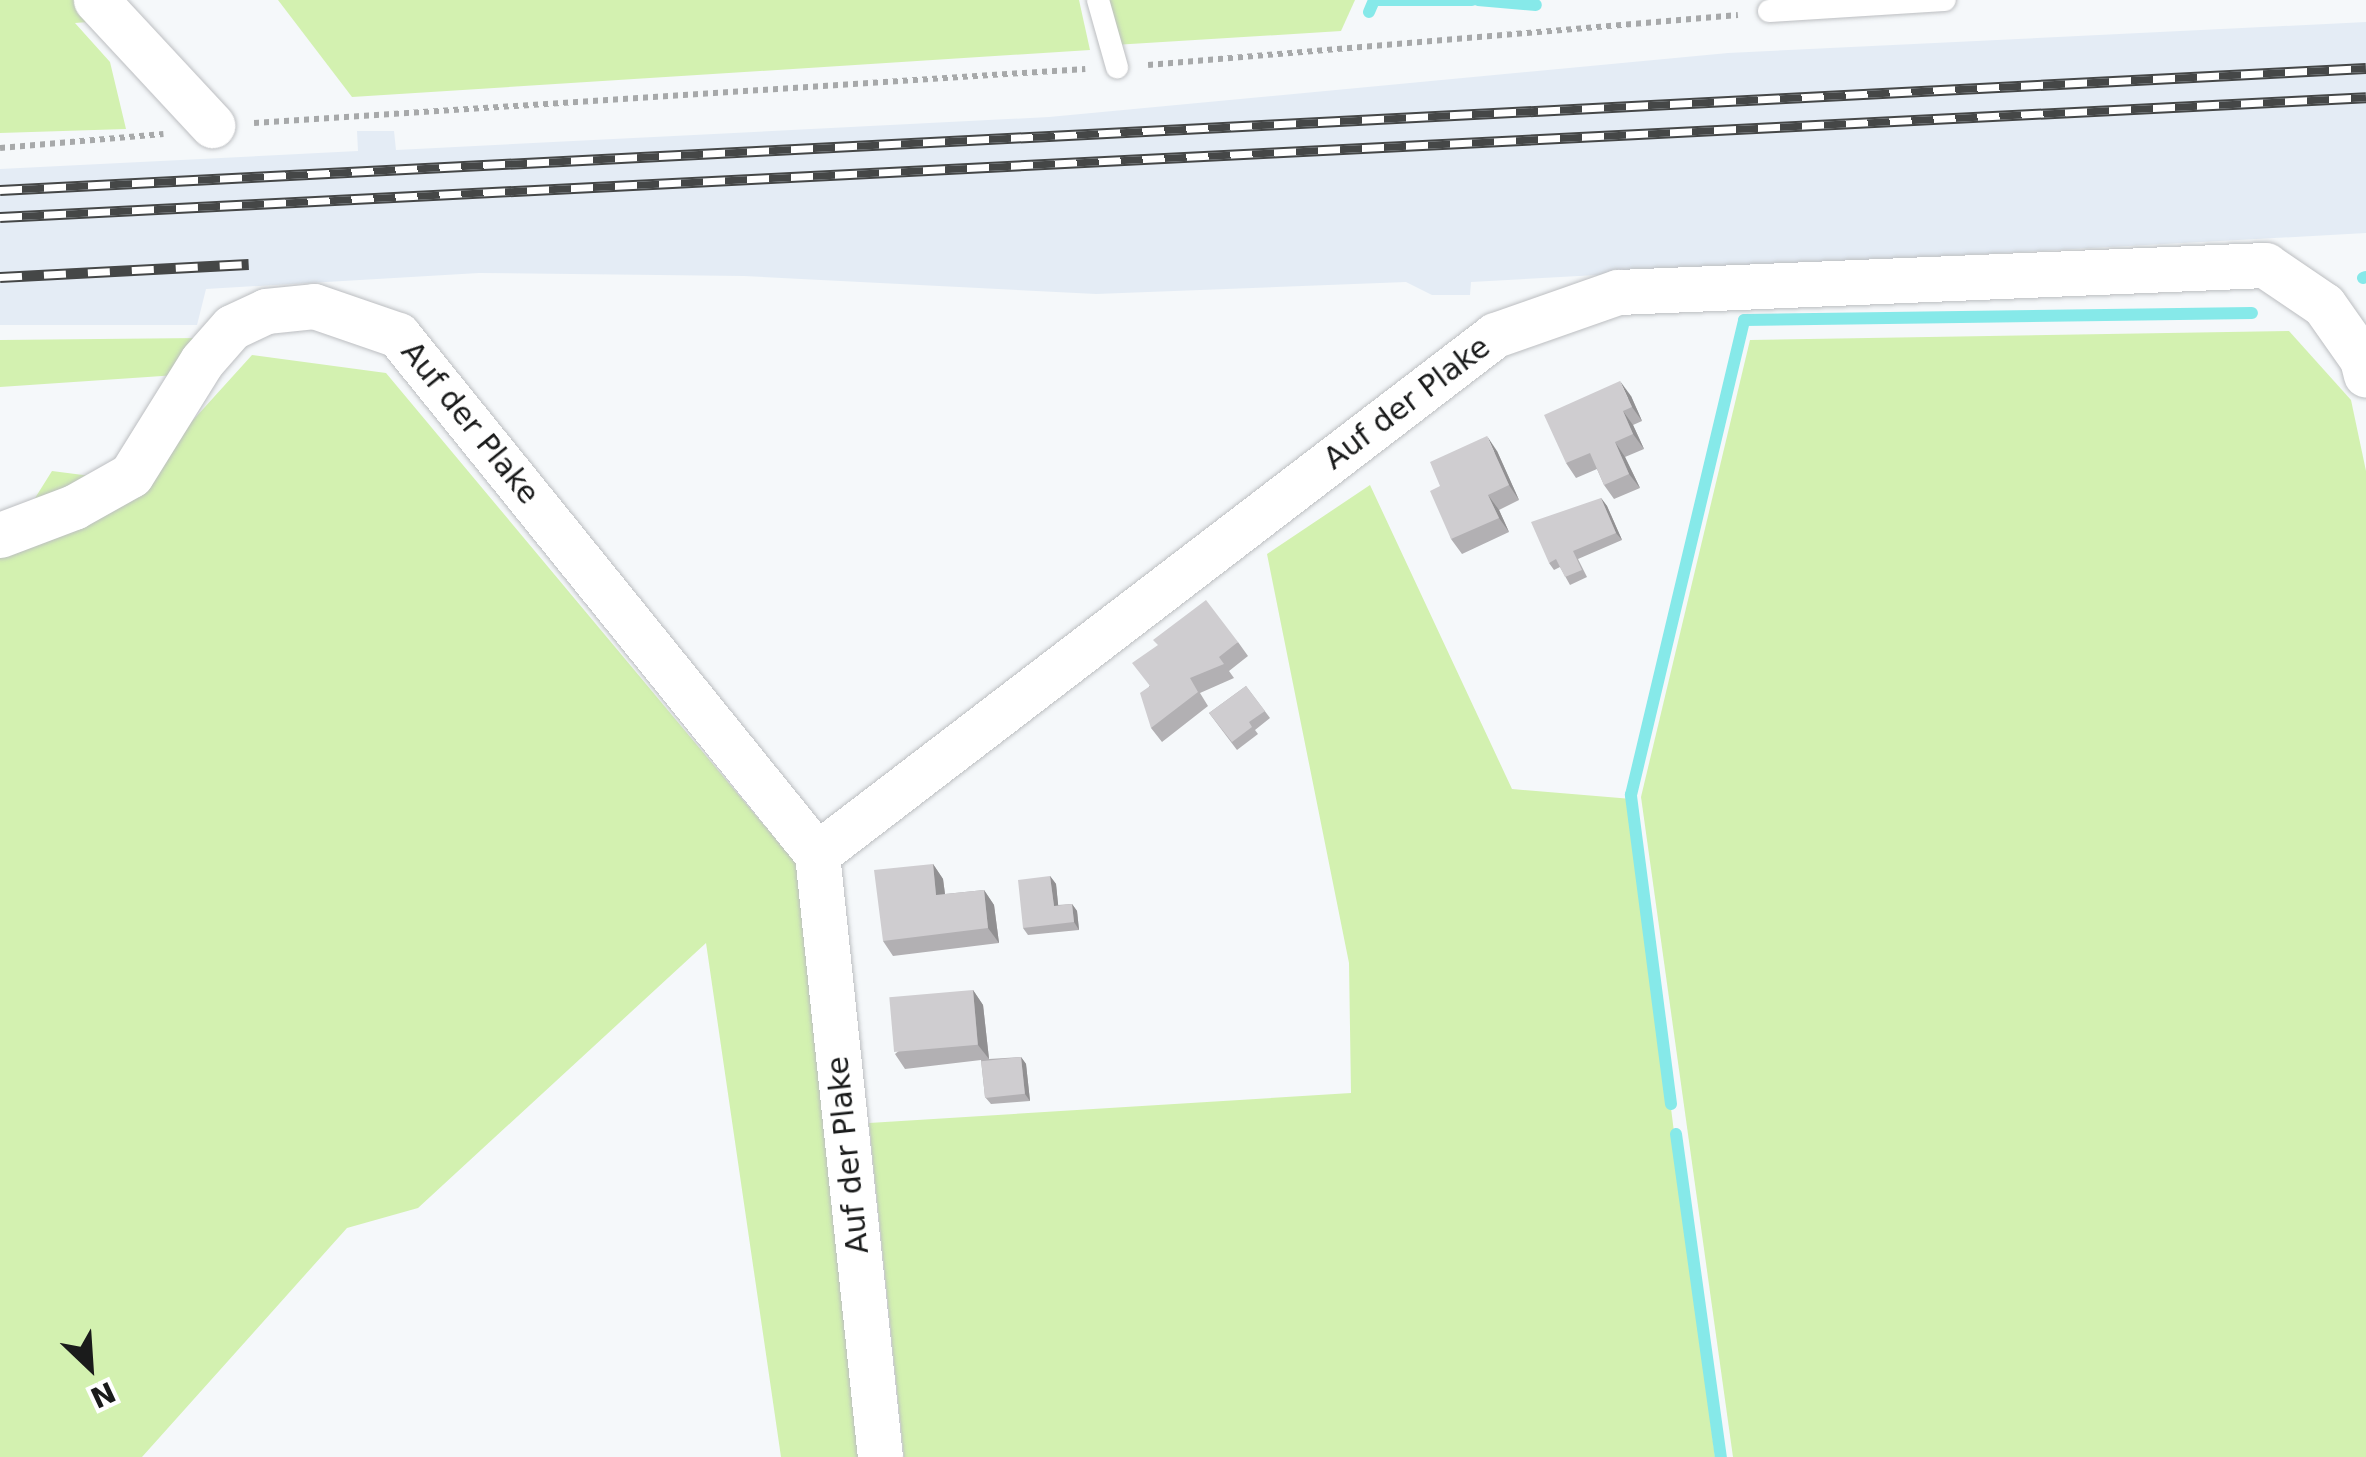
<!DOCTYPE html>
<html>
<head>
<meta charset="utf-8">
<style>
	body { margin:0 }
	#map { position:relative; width:2366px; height:1457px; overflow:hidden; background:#f5f8fa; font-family:"DejaVu Sans",sans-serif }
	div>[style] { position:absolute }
	.built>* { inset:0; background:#e4ecf5 }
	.green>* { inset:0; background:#d3f1b0 }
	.stream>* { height:12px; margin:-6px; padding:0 6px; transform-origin:6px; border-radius:6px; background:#86e9e9 }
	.path>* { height:6px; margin-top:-3px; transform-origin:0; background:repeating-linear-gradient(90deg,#a7a9aa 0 5px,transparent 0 10px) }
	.roads { filter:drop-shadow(0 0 2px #bcbec1) drop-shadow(0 0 2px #bcbec1) }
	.lane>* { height:22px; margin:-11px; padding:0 11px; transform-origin:11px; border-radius:11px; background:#fff }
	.street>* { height:45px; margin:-22.5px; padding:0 22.5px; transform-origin:22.5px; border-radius:22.5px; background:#fff }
	.rail>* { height:11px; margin-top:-5.5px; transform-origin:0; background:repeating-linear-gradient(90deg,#fff 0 22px,#454747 0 44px); box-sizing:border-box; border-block:2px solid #454747 }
	.wall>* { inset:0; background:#b2b0b3 }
	.shaded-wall>* { inset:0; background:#919092 }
	.building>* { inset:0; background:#cfcdd0; transform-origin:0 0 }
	span { translate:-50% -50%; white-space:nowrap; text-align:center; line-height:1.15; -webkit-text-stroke:8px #fff; paint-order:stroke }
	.street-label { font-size:30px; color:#1a1b1b }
	.north { position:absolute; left:40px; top:1317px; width:100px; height:100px; -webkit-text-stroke:8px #fff; paint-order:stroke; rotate:155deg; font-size:28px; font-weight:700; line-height:40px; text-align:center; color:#1a1b1b }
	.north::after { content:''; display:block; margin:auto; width:35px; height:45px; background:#1a1b1b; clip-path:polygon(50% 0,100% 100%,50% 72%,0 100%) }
</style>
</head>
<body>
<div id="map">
	<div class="built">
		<div style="clip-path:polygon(2366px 22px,2366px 233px,1471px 282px,1470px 295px,1432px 295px,1406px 282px,1096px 294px,744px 276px,479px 273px,206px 289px,197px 325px,0 325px,0 169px,358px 151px,357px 131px,394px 131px,396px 150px,1049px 117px,1728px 53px)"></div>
	</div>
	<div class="green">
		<div style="clip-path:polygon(0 0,81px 0,100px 21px,75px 23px,110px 62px,126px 129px,0 133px)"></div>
		<div style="clip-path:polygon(278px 0,1079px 0,1090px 50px,352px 97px)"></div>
		<div style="clip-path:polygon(1103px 0,1355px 0,1341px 31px,1114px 45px)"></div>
		<div style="clip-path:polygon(2289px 331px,2351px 400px,2366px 471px,2366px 1457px,1733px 1457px,1641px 797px,1750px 340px)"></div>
		<div style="clip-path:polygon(199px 338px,177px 375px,0 387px,0 340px)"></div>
		<div style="clip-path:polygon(252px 355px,386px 373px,804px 873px,859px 1457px,781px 1457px,706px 943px,418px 1208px,347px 1228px,142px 1457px,0 1457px,0 554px,52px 471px,137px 482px)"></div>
		<div style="clip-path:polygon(1370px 485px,1512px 789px,1632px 799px,1715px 1457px,904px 1457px,869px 1123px,1351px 1093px,1349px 963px,1267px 554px)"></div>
	</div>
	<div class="stream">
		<div style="left:1478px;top:0;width:58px;rotate:4.9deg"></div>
		<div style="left:1369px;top:12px;width:13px;rotate:-67deg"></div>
		<div style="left:1374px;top:0;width:98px"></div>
		<div style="left:2363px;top:278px;width:3px;rotate:-18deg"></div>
		<div style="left:1671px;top:1104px;width:312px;rotate:-97.4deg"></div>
		<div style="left:1631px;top:795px;width:488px;rotate:-76.6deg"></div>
		<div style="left:1744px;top:320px;width:508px;rotate:-0.79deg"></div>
		<div style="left:1676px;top:1134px;width:326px;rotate:82.1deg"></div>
	</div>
	<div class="path">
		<div style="left:1148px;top:65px;width:592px;rotate:-4.84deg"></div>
		<div style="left:254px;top:123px;width:833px;rotate:-3.72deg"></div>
		<div style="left:0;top:148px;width:164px;rotate:-4.9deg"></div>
	</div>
	<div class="roads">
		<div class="lane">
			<div style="left:1098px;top:0;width:70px;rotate:74.2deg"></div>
			<div style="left:1769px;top:11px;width:176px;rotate:-3.6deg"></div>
		</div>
		<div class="street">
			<div style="left:96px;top:0;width:171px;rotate:47.1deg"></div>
			<div style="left:0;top:535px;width:79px;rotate:-20.7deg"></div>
			<div style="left:74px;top:507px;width:65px;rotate:-29.3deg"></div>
			<div style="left:131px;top:475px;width:134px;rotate:-58.1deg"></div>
			<div style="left:202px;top:361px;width:45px;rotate:-48.6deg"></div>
			<div style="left:232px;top:327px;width:38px;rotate:-25deg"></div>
			<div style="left:266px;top:311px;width:48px;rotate:-5.9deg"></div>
			<div style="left:314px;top:306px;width:89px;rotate:19deg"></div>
			<div style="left:398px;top:335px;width:667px;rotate:51.09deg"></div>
			<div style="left:817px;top:854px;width:606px;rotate:84.04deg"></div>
			<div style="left:817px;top:854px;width:854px;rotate:-37.43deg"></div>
			<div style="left:1495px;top:335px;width:130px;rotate:-19.3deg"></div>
			<div style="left:1618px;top:292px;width:648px;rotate:-2.39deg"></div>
			<div style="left:2265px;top:265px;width:71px;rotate:34.1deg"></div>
			<div style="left:2324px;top:305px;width:66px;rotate:54.9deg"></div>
			<div style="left:2362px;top:359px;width:16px;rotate:76deg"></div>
		</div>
	</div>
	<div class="rail">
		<div style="left:0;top:190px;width:2369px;rotate:-2.95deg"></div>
		<div style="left:0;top:217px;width:2369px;rotate:-2.9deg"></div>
		<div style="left:0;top:277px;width:249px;rotate:-3deg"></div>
	</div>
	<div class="wall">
		<div style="clip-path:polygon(1631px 396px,1642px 421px,1633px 425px,1644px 449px,1625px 457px,1640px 488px,1614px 499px,1604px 485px,1597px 469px,1576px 478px,1566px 463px)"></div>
		<div style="clip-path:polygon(1497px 451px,1519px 500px,1499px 510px,1509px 532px,1462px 554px,1451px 539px,1440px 486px)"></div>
		<div style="clip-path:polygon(1601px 498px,1607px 506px,1622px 540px,1578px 559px,1587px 577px,1570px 585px,1560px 567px,1554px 570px,1549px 563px)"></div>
		<div style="clip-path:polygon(1238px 642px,1248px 656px,1229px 671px,1234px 678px,1200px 693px,1208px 706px,1162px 742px,1151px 728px,1149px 686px)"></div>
		<div style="clip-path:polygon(1246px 686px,1270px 718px,1255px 730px,1258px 734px,1237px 750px,1209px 713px)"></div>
		<div style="clip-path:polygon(933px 864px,943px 879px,945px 894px,984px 890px,994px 905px,999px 943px,893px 956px,883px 941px)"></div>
		<div style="clip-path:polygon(1050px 876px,1056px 884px,1058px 905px,1072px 904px,1077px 911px,1079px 930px,1028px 935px,1023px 928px)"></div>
		<div style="clip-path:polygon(973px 990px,983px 1005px,989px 1059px,1021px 1057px,1026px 1064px,1030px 1101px,991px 1104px,985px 1097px,981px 1060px,905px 1069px,895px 1054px)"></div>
	</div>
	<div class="shaded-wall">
		<div style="clip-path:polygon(1620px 381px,1631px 396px,1642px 421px,1632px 407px)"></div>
		<div style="clip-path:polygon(1623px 411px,1633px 425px,1644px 449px,1633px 434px)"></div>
		<div style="clip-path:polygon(1487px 436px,1497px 451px,1519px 500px,1509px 485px)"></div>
		<div style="clip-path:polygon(1615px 442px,1625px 457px,1640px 488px,1629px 474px)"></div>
		<div style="clip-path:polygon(1488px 495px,1499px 510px,1509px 532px,1499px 518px)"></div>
		<div style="clip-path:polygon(1601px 498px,1607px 506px,1622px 540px,1616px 533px)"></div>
		<div style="clip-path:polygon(933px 864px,943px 879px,947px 910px,936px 895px)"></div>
		<div style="clip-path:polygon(1050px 876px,1056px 884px,1059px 913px,1054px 906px)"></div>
		<div style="clip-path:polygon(984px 890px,994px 905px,999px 943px,988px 928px)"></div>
		<div style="clip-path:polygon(1072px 904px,1077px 911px,1079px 930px,1074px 922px)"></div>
		<div style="clip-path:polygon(973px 990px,983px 1005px,989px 1059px,978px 1045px)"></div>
		<div style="clip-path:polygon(1021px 1057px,1026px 1064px,1030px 1101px,1025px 1094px)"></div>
	</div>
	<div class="building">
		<div style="clip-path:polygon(1620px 381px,1632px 407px,1623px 411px,1633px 434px,1615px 442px,1629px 474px,1604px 485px,1590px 453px,1566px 463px,1544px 415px)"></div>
		<div style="clip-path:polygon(1487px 436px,1509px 485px,1488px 495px,1499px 518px,1451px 539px,1430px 491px,1440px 486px,1430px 462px)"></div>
		<div style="clip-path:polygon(1601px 498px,1616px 533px,1573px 551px,1582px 570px,1565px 577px,1556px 559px,1549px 563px,1531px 522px)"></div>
		<div style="clip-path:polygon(1206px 600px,1238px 642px,1219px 657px,1224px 664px,1190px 678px,1198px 692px,1151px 728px,1140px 693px,1150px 686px,1132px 663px,1158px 645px,1153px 640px)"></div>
		<div style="clip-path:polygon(1246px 686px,1265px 711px,1249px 722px,1252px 727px,1232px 742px,1209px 713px)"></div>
		<div style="clip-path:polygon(933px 864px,936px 895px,984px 890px,988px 928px,883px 941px,874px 870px)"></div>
		<div style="clip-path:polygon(1050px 876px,1054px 906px,1072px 904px,1074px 922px,1023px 928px,1018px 880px)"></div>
		<div style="left:973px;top:990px;width:55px;height:84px;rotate:85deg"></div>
		<div style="left:1021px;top:1057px;width:37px;height:40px;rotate:84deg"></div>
	</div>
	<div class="street-label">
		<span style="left:1407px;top:403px;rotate:-37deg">Auf der Plake</span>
		<span style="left:470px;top:423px;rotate:51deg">Auf der Plake</span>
		<span style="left:848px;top:1155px;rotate:-96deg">Auf der Plake</span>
	</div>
	<div class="north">N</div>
</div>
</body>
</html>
